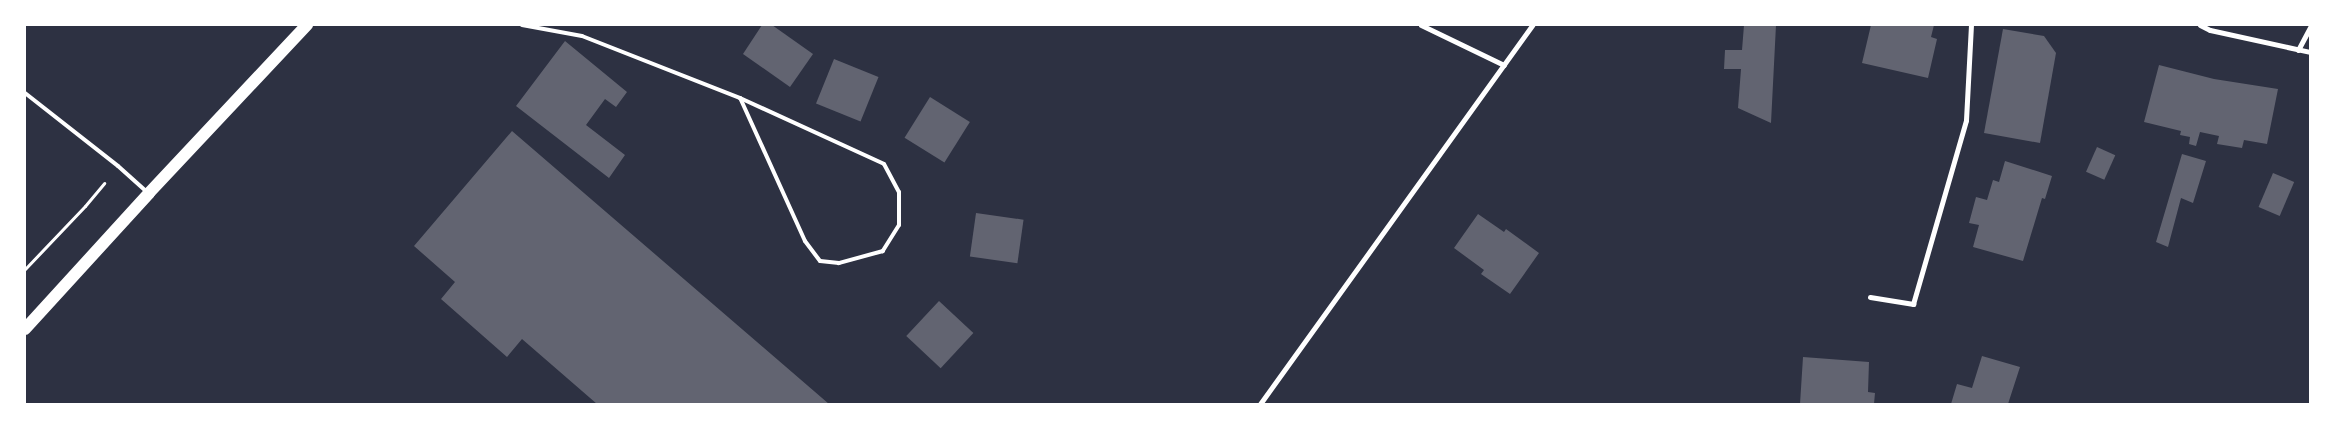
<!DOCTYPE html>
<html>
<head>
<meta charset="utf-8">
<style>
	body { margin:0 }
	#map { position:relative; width:2335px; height:429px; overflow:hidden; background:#2d3142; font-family:"PT Sans",sans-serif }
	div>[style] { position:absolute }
	.building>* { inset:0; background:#626471; transform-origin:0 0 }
	.path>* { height:3px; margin:-1.5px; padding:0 1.5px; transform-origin:1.5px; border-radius:1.5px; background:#fff }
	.service>* { height:4px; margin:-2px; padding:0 2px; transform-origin:2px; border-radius:2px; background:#fff }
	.minor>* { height:5px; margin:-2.5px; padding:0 2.5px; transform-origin:2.5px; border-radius:2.5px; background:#fff }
	.primary>* { height:12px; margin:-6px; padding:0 6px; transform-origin:6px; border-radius:6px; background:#fff }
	span { translate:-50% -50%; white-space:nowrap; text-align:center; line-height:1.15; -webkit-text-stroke:4px #fff; paint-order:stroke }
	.frame { position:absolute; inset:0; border:26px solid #fff; pointer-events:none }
</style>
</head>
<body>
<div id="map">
	<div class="building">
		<div style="clip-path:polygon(762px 25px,772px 25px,813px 54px,790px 87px,743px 54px)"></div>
		<div style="clip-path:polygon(1744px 25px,1776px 25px,1771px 123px,1738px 108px,1741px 69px,1724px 69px,1725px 50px,1742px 50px)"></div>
		<div style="clip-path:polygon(1871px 25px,1934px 25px,1931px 37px,1937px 39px,1928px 78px,1862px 63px)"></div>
		<div style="clip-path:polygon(2003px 29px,2044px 36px,2056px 53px,2040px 143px,1984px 133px)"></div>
		<div style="clip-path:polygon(565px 41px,627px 92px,616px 107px,605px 99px,586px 125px,625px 155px,609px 178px,516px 106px)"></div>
		<div style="left:834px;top:59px;width:48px;height:48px;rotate:22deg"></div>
		<div style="clip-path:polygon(2159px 65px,2214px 79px,2278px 89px,2267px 144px,2244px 140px,2242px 148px,2217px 144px,2219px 136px,2200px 132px,2196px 146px,2189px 144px,2190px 137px,2180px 135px,2181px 131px,2144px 122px)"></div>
		<div style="left:930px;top:97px;width:47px;height:48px;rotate:32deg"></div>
		<div style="clip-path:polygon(512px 131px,829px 404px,597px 404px,522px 339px,507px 357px,441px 299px,455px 282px,414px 246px)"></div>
		<div style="left:2097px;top:147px;width:20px;height:27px;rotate:24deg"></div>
		<div style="clip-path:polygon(2182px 154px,2206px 161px,2193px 203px,2181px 198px,2168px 247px,2156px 242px)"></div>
		<div style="clip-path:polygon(2005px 161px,2052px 176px,2045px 199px,2042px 198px,2023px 261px,1973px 247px,1979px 225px,1969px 223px,1976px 197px,1987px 200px,1993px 180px,1999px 182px)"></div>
		<div style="left:2273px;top:173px;width:23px;height:37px;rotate:23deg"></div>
		<div style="left:976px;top:213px;width:48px;height:44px;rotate:8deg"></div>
		<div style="clip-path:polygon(1478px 214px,1504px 232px,1506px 229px,1539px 253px,1510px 294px,1481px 274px,1484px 270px,1454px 248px)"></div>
		<div style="left:939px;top:301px;width:47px;height:48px;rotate:43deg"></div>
		<div style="clip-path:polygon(1982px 356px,2020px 367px,2008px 404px,1951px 404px,1957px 384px,1972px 388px)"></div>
		<div style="clip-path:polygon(1803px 357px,1869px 362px,1868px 392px,1875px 393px,1874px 404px,1800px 404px)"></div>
	</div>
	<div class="path">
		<div style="left:25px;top:269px;width:87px;rotate:-46.4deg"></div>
		<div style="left:85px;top:206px;width:30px;rotate:-50deg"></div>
	</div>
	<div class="service">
		<div style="left:522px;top:25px;width:61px;rotate:10.4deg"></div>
		<div style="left:582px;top:36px;width:170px;rotate:21.4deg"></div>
		<div style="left:740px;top:98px;width:158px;rotate:24.6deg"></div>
		<div style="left:884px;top:164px;width:32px;rotate:62deg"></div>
		<div style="left:899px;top:192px;width:33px;rotate:90deg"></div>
		<div style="left:899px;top:225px;width:31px;rotate:122deg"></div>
		<div style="left:883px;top:251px;width:46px;rotate:164.7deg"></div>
		<div style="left:839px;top:263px;width:19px;rotate:-174deg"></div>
		<div style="left:820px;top:261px;width:25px;rotate:-127deg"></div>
		<div style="left:805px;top:241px;width:157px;rotate:-114.4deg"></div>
		<div style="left:25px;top:93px;width:118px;rotate:38.1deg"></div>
		<div style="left:118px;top:166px;width:39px;rotate:42deg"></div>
	</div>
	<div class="minor">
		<div style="left:1421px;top:25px;width:92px;rotate:25.7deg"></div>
		<div style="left:2200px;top:25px;width:11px;rotate:27deg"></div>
		<div style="left:2210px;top:30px;width:102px;rotate:12.4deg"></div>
		<div style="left:2298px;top:50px;width:26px;rotate:-62deg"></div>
		<div style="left:1870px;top:297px;width:44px;rotate:9.2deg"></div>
		<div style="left:1913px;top:304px;width:191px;rotate:-73.9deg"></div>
		<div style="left:1966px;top:120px;width:95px;rotate:-87deg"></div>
		<div style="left:1260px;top:404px;width:467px;rotate:-54.3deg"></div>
	</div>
	<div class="primary">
		<div style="left:25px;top:329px;width:184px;rotate:-47.6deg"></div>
		<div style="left:149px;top:193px;width:231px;rotate:-46.8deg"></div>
	</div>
	<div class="frame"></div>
</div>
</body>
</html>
